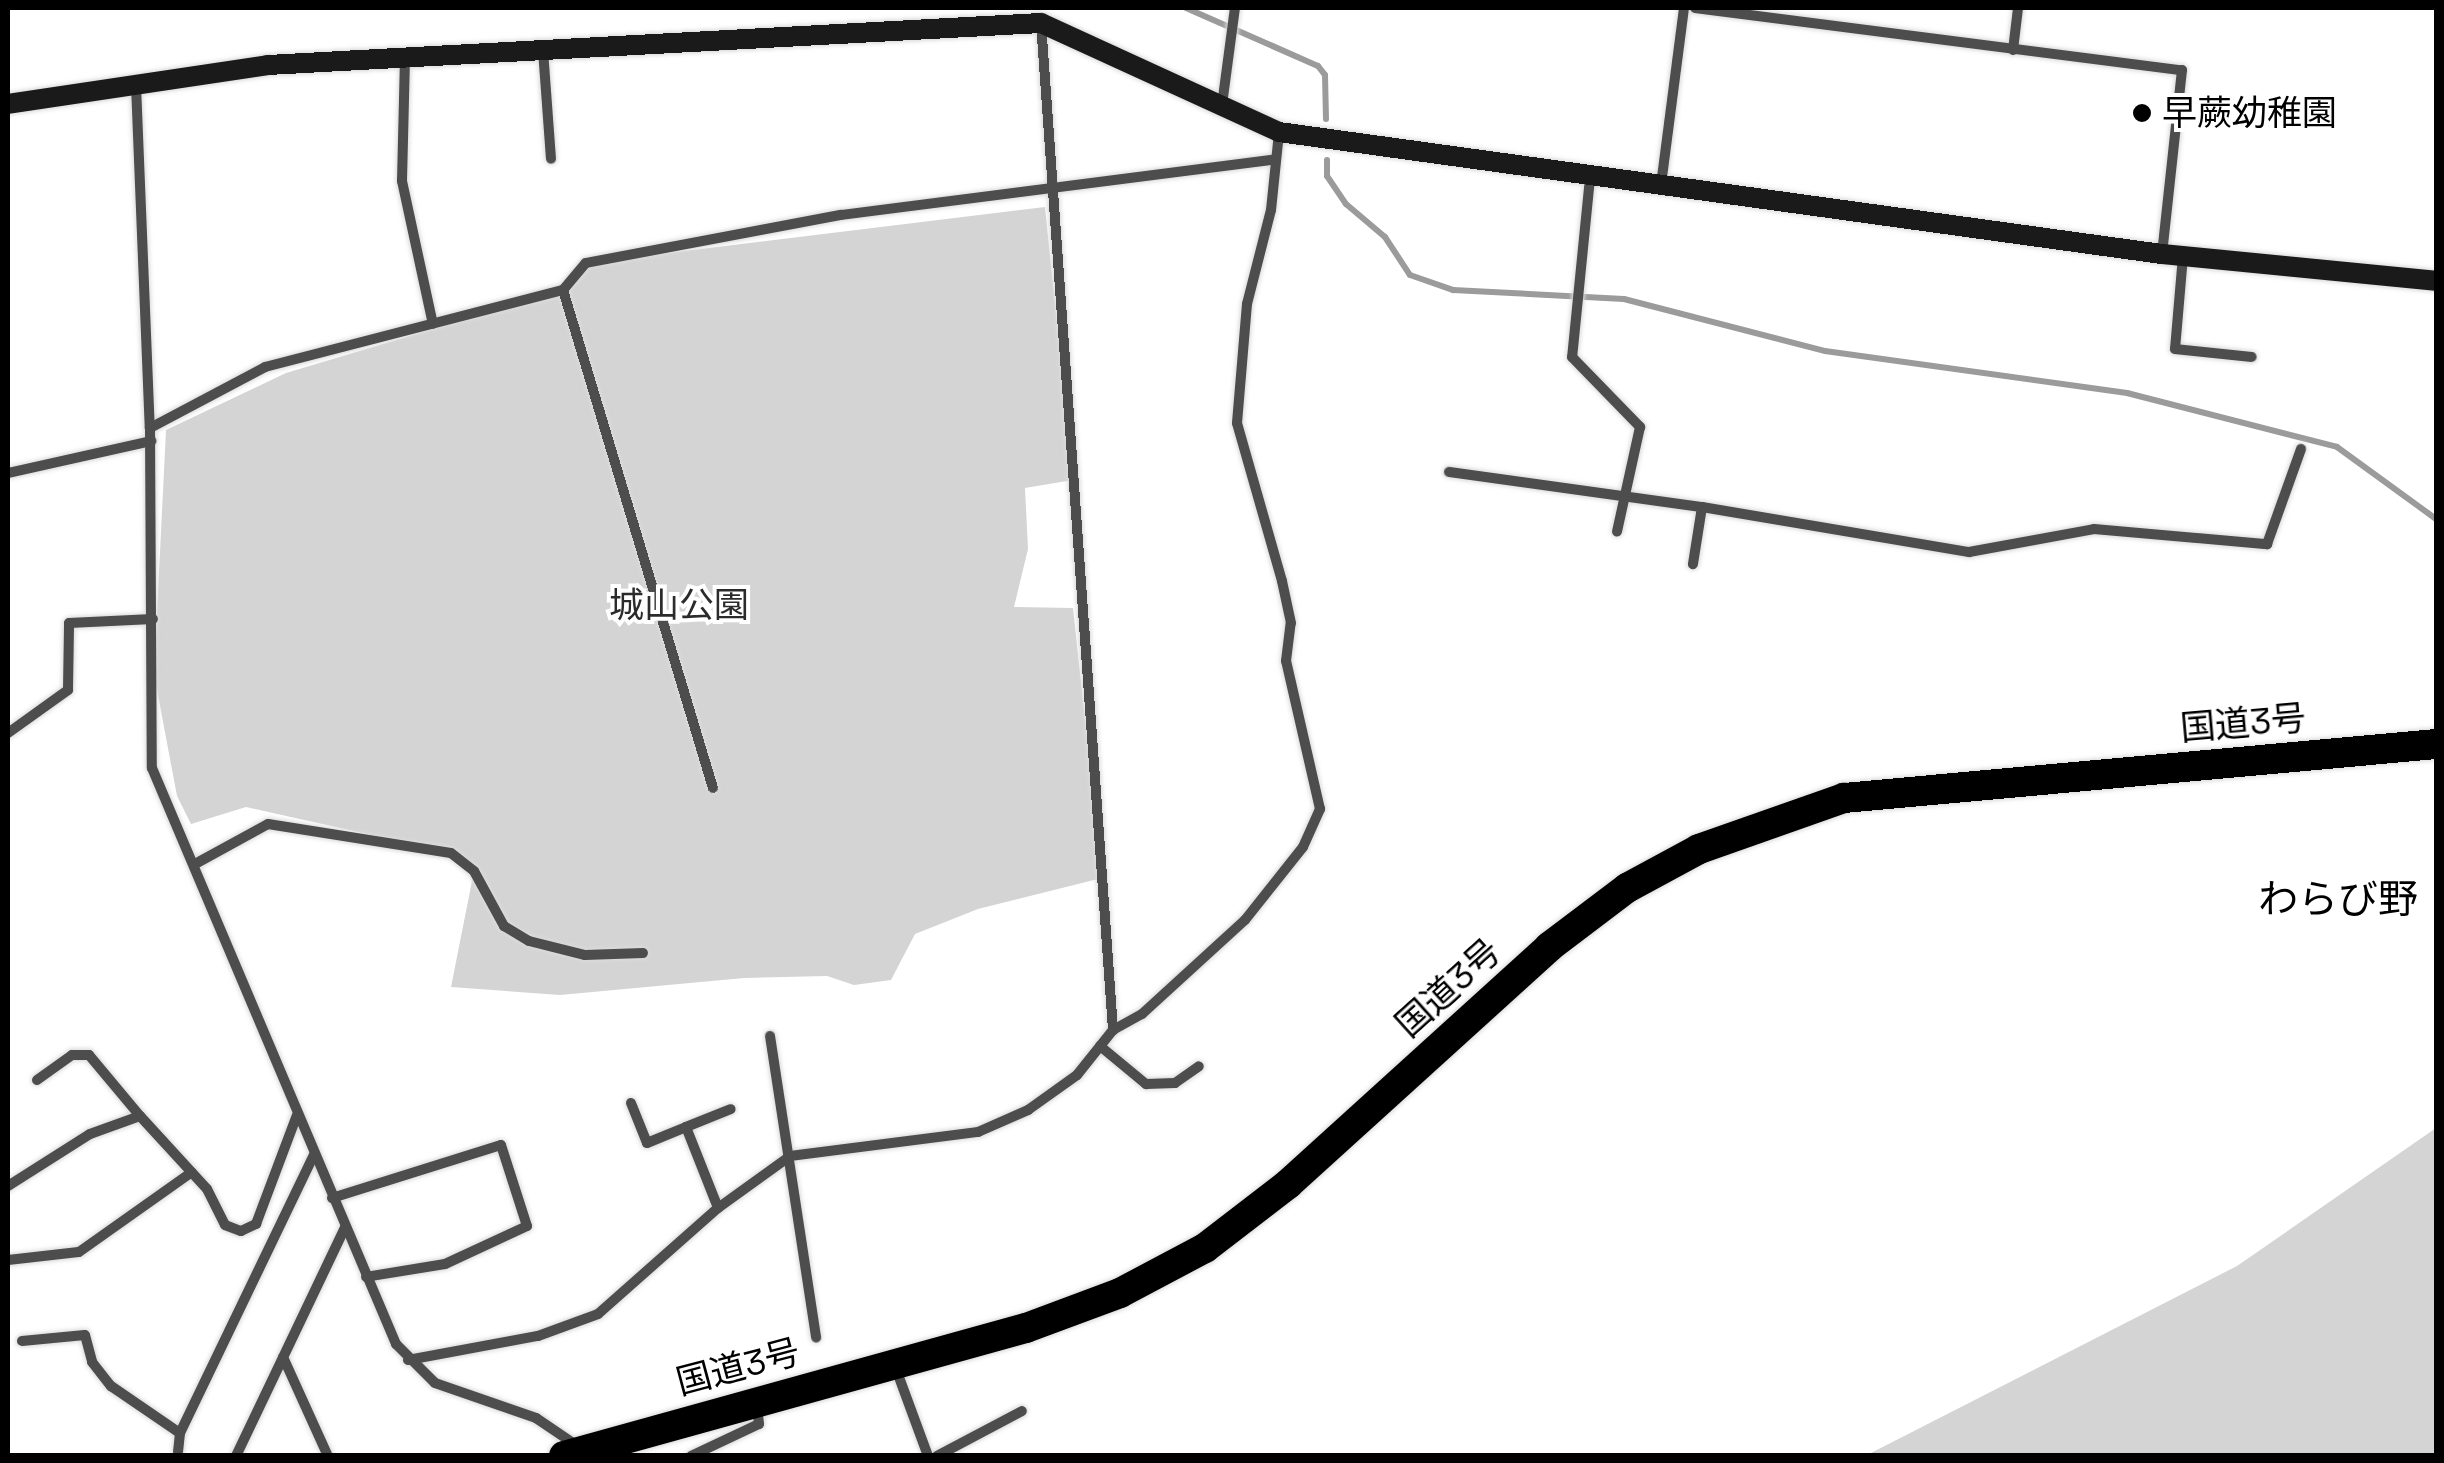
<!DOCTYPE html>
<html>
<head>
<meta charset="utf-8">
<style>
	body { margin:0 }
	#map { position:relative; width:2444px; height:1463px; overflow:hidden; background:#fff; font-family:"Space Grotesk","Noto Sans JP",sans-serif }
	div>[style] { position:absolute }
	.green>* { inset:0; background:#d4d4d4 }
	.stream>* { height:6px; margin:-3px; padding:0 3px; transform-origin:3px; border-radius:3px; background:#9b9b9b }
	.roads { filter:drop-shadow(0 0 2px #dbdbdb) drop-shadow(0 0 2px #dbdbdb) }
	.street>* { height:10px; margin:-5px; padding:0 5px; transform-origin:5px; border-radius:5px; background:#4d4d4d }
	.secondary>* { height:20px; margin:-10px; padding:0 10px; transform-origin:10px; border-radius:10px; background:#1a1a1a }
	.highway>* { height:30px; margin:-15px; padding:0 15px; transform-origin:15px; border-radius:15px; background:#000 }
	.dots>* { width:28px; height:28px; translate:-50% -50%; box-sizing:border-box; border:5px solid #fff; border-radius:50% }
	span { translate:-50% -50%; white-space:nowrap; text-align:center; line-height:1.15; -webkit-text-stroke:8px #fff; paint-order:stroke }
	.poi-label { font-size:35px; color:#000 }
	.left { translate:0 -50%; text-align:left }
	.park-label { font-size:35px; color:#2b2b2b }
	.street-label { font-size:35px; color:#000 }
	.quarter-label { font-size:40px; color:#000 }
	.frame { position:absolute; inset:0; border:10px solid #000; pointer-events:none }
</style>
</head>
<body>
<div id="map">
	<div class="green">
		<div style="clip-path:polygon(1045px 207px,1073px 480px,1025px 488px,1028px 549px,1014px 607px,1073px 608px,1102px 878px,978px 909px,915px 934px,891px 980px,854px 985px,827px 976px,744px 978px,560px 995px,451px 987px,474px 871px,452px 853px,246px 807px,191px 824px,177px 796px,154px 674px,166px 430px,286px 373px,563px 290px,586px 263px)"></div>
		<div style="clip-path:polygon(2436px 1128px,2436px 1455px,1867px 1455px,2237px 1266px)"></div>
	</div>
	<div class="stream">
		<div style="left:1186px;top:8px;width:144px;rotate:23.7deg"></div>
		<div style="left:1318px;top:66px;width:11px;rotate:52deg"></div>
		<div style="left:1325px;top:75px;width:44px;rotate:88.7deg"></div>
		<div style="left:1327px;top:160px;width:16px;rotate:90deg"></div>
		<div style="left:1327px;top:176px;width:34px;rotate:56deg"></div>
		<div style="left:1346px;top:204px;width:51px;rotate:40.2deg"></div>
		<div style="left:1385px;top:237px;width:45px;rotate:56.7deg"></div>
		<div style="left:1410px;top:275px;width:46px;rotate:19.2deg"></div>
		<div style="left:1453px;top:290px;width:171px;rotate:3deg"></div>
		<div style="left:1624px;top:299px;width:208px;rotate:14.5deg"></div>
		<div style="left:1825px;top:351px;width:305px;rotate:7.9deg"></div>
		<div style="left:2127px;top:393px;width:217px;rotate:14.4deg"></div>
		<div style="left:2337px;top:447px;width:122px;rotate:36deg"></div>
	</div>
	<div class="roads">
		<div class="street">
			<div style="left:1695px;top:8px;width:491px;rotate:7.3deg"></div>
			<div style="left:2182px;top:70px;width:185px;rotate:96.2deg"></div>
			<div style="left:1041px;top:23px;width:1010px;rotate:85.91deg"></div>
			<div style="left:543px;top:50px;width:109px;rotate:85.8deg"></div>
			<div style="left:2013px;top:50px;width:42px;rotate:-83.2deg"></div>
			<div style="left:405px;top:58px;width:123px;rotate:91.4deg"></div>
			<div style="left:402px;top:181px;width:146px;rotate:77.8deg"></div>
			<div style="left:136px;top:85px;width:343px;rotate:87.7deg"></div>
			<div style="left:150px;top:428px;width:340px;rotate:89.7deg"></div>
			<div style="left:152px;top:768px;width:626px;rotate:67.04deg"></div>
			<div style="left:396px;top:1344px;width:55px;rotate:45deg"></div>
			<div style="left:435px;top:1383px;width:107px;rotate:19.1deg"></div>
			<div style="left:536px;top:1418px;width:52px;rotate:34deg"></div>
			<div style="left:1222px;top:105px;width:98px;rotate:-82.4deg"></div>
			<div style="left:1590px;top:178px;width:180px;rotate:95.7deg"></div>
			<div style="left:1572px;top:357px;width:98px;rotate:45.8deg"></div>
			<div style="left:1640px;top:427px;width:107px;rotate:102.4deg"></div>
			<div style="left:1661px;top:185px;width:178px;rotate:-82.6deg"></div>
			<div style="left:2183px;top:256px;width:93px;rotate:94.9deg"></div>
			<div style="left:2175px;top:349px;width:77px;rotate:5.9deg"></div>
			<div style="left:563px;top:290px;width:520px;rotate:73.24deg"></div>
			<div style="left:150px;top:428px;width:130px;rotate:-27.9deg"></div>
			<div style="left:265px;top:367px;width:308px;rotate:-14.5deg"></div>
			<div style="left:563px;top:290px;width:35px;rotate:-50deg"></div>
			<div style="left:586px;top:263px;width:259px;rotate:-10.7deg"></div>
			<div style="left:841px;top:215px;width:434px;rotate:-7.3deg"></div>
			<div style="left:1449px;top:472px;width:255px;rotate:7.9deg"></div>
			<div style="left:1702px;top:507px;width:58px;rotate:99deg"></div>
			<div style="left:8px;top:473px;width:147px;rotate:-12.6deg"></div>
			<div style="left:1702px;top:507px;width:271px;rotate:9.6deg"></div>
			<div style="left:1969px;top:552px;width:127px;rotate:-10.4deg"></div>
			<div style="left:2094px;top:529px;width:174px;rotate:5deg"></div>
			<div style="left:2267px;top:544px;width:101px;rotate:-70.3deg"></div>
			<div style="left:8px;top:733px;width:74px;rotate:-35.6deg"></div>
			<div style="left:68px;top:690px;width:67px;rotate:-89.1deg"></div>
			<div style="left:69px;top:623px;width:84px;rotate:-2.7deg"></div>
			<div style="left:195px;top:864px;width:83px;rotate:-28.7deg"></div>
			<div style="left:268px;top:824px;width:185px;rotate:9deg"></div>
			<div style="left:451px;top:853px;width:29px;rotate:38deg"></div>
			<div style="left:474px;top:871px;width:63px;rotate:61.4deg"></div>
			<div style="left:504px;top:926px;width:29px;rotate:31deg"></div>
			<div style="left:529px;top:941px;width:58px;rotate:14deg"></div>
			<div style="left:585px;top:955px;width:58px;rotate:-2deg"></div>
			<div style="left:770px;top:1036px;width:305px;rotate:81.3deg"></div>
			<div style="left:1100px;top:1046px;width:60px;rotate:39.6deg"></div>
			<div style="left:1146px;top:1084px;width:29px;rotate:-2deg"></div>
			<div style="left:1175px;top:1083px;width:29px;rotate:-35deg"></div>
			<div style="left:37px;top:1080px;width:43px;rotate:-35.5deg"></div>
			<div style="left:72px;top:1055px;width:17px"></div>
			<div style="left:89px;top:1055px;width:80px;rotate:50.1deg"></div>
			<div style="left:631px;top:1103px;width:43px;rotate:68.2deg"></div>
			<div style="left:647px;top:1143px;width:42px;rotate:-22.3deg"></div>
			<div style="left:686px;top:1127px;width:87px;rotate:68.4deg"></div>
			<div style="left:686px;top:1127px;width:48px;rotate:-21.8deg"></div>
			<div style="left:8px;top:1186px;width:97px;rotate:-32.4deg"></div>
			<div style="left:90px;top:1134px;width:53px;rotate:-19.8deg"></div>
			<div style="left:140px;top:1116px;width:99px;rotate:47.5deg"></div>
			<div style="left:207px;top:1189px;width:40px;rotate:63.4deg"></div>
			<div style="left:225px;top:1225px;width:17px;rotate:21deg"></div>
			<div style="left:241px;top:1231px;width:17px;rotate:-25deg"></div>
			<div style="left:256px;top:1224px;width:116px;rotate:-69.4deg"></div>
			<div style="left:332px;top:1198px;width:177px;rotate:-17.4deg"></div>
			<div style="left:501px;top:1145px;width:85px;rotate:72.2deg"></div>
			<div style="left:527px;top:1226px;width:90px;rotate:155.1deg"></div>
			<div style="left:445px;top:1264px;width:80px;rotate:170.7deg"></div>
			<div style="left:8px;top:1260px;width:71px;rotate:-6.4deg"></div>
			<div style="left:79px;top:1252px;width:138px;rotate:-35.3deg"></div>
			<div style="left:22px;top:1341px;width:63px;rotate:-5.4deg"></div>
			<div style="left:85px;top:1335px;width:28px;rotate:75deg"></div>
			<div style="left:92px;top:1362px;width:31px;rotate:52deg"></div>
			<div style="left:111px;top:1386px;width:83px;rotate:34.3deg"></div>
			<div style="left:180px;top:1433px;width:309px;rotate:-64.3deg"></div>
			<div style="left:283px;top:1357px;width:109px;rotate:65.6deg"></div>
			<div style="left:408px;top:1360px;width:132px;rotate:-10.5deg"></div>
			<div style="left:538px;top:1336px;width:64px;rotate:-20.1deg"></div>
			<div style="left:598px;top:1314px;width:160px;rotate:-41.5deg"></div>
			<div style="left:718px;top:1208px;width:89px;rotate:-35.8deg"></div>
			<div style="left:790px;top:1156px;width:190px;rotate:-7.3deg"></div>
			<div style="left:978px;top:1132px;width:55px;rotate:-23.7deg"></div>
			<div style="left:1028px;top:1110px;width:60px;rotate:-35.5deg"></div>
			<div style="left:1077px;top:1075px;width:58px;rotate:-51.3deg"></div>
			<div style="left:1113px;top:1030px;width:33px;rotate:-29deg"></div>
			<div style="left:1142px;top:1014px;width:139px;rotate:-42.4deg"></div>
			<div style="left:1245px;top:920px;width:93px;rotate:-51.5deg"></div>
			<div style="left:1303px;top:847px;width:42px;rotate:-65.9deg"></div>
			<div style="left:1320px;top:809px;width:152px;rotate:-102.9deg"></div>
			<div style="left:1286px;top:661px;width:38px;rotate:-83deg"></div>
			<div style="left:1291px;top:623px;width:43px;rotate:-102.1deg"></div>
			<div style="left:1282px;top:581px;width:164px;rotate:-105.9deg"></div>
			<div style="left:1237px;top:423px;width:119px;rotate:-85.2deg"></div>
			<div style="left:1247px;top:304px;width:97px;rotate:-75.7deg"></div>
			<div style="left:1271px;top:210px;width:78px;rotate:-84.1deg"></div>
			<div style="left:896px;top:1369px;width:93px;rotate:69.8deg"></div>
			<div style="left:178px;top:1452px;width:19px;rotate:-84deg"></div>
			<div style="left:236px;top:1456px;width:254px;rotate:-64.5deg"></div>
			<div style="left:691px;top:1456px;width:75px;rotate:-25.2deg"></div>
			<div style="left:759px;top:1424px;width:18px;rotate:-96deg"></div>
			<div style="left:937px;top:1456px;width:96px;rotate:-27.9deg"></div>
		</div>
		<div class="secondary">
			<div style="left:8px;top:104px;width:263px;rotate:-8.5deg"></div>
			<div style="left:268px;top:65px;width:774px;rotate:-3.11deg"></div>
			<div style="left:1041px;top:23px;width:262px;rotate:24.6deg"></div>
			<div style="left:1279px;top:132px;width:891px;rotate:7.87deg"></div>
			<div style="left:2162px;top:254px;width:275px;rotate:5.6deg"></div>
		</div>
		<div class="highway">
			<div style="left:564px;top:1456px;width:479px;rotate:-15.5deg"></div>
			<div style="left:1026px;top:1328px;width:100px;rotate:-20.4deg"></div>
			<div style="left:1120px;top:1293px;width:96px;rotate:-27.9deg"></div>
			<div style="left:1205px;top:1248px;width:105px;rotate:-37.6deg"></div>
			<div style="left:1288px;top:1184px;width:353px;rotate:-42.2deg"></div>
			<div style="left:1549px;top:947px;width:98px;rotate:-37.1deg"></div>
			<div style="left:1627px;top:888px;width:82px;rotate:-28.4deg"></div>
			<div style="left:1699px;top:849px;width:154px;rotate:-19.4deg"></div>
			<div style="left:1844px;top:798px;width:594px;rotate:-5.21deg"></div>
		</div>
	</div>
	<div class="dots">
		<div style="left:2142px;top:113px;background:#000"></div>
	</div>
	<div class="poi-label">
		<span class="left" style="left:2162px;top:113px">早蕨幼稚園</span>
	</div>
	<div class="park-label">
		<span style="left:679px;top:605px">城山公園</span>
	</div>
	<div class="street-label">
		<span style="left:2243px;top:723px;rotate:-5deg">国道3号</span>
		<span style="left:1448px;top:988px;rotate:-42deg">国道3号</span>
		<span style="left:738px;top:1367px;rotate:-15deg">国道3号</span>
	</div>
	<div class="quarter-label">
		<span style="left:2338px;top:900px">わらび野</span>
	</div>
	<div class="frame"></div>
</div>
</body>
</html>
